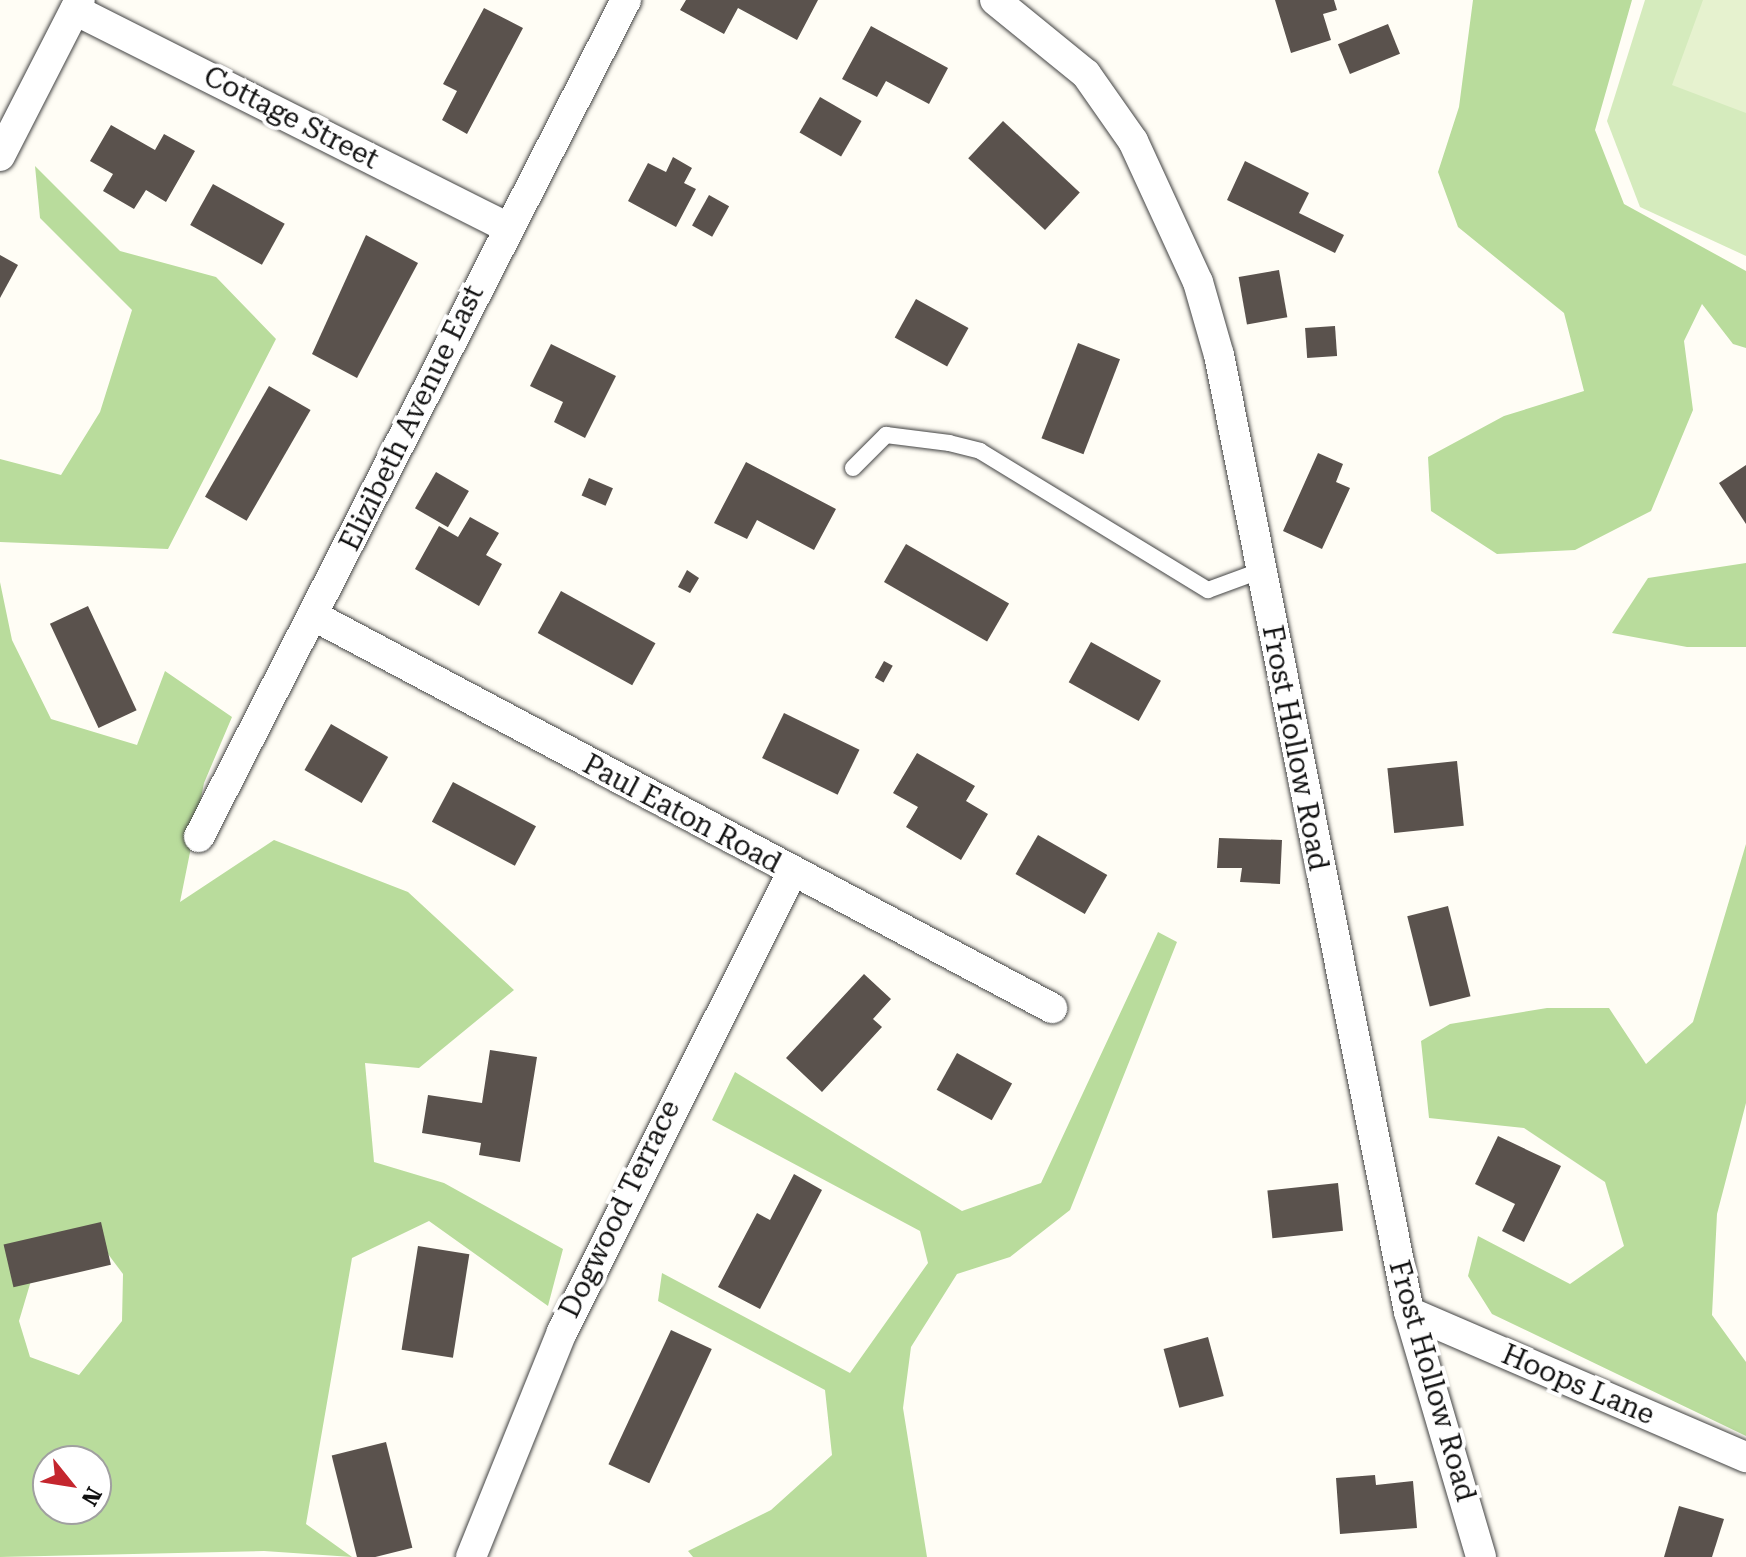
<!DOCTYPE html>
<html>
<head>
<meta charset="utf-8">
<style>
	body { margin:0 }
	#map { position:relative; width:1746px; height:1557px; overflow:hidden; background:#fffdf5; font-family:"Roboto Serif",serif }
	div>[style] { position:absolute }
	.green>* { inset:0; background:#d5ebbd }
	.forest>* { inset:0; background:#b9dc9c }
	.pitch>* { inset:0; background:#e6f2cf }
	.building>* { inset:0; background:#5a524d; transform-origin:0 0 }
	.roads { filter:drop-shadow(0 0 2px #444) drop-shadow(0 0 2px #444) }
	.lane>* { height:16px; margin:-8px; padding:0 8px; transform-origin:8px; border-radius:8px; background:#fff }
	.street>* { height:30px; margin:-15px; padding:0 15px; transform-origin:15px; border-radius:15px; background:#fff }
	span { translate:-50% -50%; white-space:nowrap; text-align:center; line-height:1.15; -webkit-text-stroke:8px #fff; paint-order:stroke }
	.street-label { font-size:28px; color:#111 }
	.north { position:absolute; left:32px; top:1445px; width:80px; height:80px; box-sizing:border-box; background:#fff; border:2px solid #a0a0a0; border-radius:50%; rotate:120deg; font-size:22px; font-weight:700; line-height:32px; text-align:center; color:#111 }
	.north::after { content:''; display:block; margin:auto; width:28px; height:36px; background:#c4262e; clip-path:polygon(50% 0,100% 100%,50% 72%,0 100%) }
</style>
</head>
<body>
<div id="map">
	<div class="green">
		<div style="clip-path:polygon(1645px 0,1746px 0,1746px 256px,1640px 207px,1607px 121px)"></div>
	</div>
	<div class="forest">
		<div style="clip-path:polygon(1473px 0,1632px 0,1595px 130px,1624px 204px,1746px 271px,1746px 348px,1733px 344px,1702px 304px,1684px 341px,1693px 410px,1651px 511px,1575px 550px,1497px 554px,1431px 511px,1428px 457px,1504px 416px,1584px 391px,1564px 313px,1458px 227px,1438px 172px,1459px 107px)"></div>
		<div style="clip-path:polygon(35px 166px,120px 251px,216px 277px,276px 339px,168px 549px,0 542px,0 459px,61px 475px,100px 412px,132px 310px,40px 218px)"></div>
		<div style="clip-path:polygon(1746px 563px,1746px 647px,1687px 647px,1612px 633px,1648px 578px)"></div>
		<div style="clip-path:polygon(evenodd,0 582px,12px 640px,51px 719px,137px 745px,165px 671px,232px 717px,204px 783px,180px 902px,274px 840px,408px 892px,514px 990px,419px 1068px,365px 1063px,374px 1162px,444px 1183px,563px 1249px,548px 1306px,429px 1221px,352px 1258px,306px 1524px,352px 1557px,264px 1551px,0 1557px,0 582px,99px 1242px,123px 1274px,122px 1321px,79px 1375px,30px 1357px,19px 1321px,36px 1264px,99px 1242px,0 582px,48px 1461px,96px 1461px,96px 1509px,48px 1509px,48px 1461px)"></div>
		<div style="clip-path:polygon(1746px 844px,1746px 1103px,1717px 1214px,1712px 1315px,1746px 1362px,1746px 1436px,1492px 1314px,1468px 1276px,1478px 1236px,1570px 1284px,1624px 1246px,1605px 1182px,1524px 1128px,1429px 1118px,1421px 1041px,1450px 1024px,1547px 1008px,1609px 1008px,1646px 1064px,1693px 1022px)"></div>
		<div style="clip-path:polygon(1158px 932px,1177px 942px,1070px 1210px,1010px 1257px,957px 1274px,911px 1347px,903px 1408px,927px 1557px,693px 1557px,688px 1551px,771px 1510px,832px 1455px,825px 1390px,658px 1301px,662px 1273px,850px 1373px,928px 1263px,920px 1231px,712px 1120px,735px 1072px,962px 1211px,1041px 1183px)"></div>
	</div>
	<div class="pitch">
		<div style="clip-path:polygon(1703px 0,1746px 0,1746px 113px,1672px 85px)"></div>
	</div>
	<div class="building">
		<div style="clip-path:polygon(686px 0,818px 0,797px 40px,738px 8px,724px 34px,680px 10px)"></div>
		<div style="clip-path:polygon(1275px 0,1334px 0,1337px 10px,1323px 14px,1331px 40px,1291px 53px)"></div>
		<div style="clip-path:polygon(484px 8px,523px 28px,467px 134px,442px 120px,457px 91px,443px 84px)"></div>
		<div style="left:1388px;top:24px;width:32px;height:54px;rotate:68deg"></div>
		<div style="clip-path:polygon(871px 26px,948px 68px,929px 104px,886px 81px,877px 97px,842px 79px)"></div>
		<div style="left:820px;top:97px;width:48px;height:41px;rotate:30deg"></div>
		<div style="left:1003px;top:121px;width:105px;height:51px;rotate:43deg"></div>
		<div style="clip-path:polygon(111px 125px,155px 150px,164px 134px,195px 151px,166px 202px,146px 190px,134px 209px,103px 191px,113px 174px,90px 161px)"></div>
		<div style="clip-path:polygon(673px 157px,692px 168px,684px 183px,696px 189px,676px 227px,628px 201px,648px 163px,666px 172px)"></div>
		<div style="clip-path:polygon(1245px 161px,1309px 193px,1299px 213px,1344px 235px,1335px 253px,1227px 200px)"></div>
		<div style="left:213px;top:184px;width:82px;height:47px;rotate:29deg"></div>
		<div style="left:709px;top:195px;width:23px;height:35px;rotate:29deg"></div>
		<div style="clip-path:polygon(366px 235px,418px 263px,357px 378px,312px 354px)"></div>
		<div style="clip-path:polygon(0 255px,18px 265px,0 298px)"></div>
		<div style="left:1279px;top:270px;width:48px;height:41px;rotate:80deg"></div>
		<div style="left:916px;top:299px;width:60px;height:44px;rotate:29deg"></div>
		<div style="left:1335px;top:326px;width:30px;height:30px;rotate:86deg"></div>
		<div style="left:1078px;top:343px;width:45px;height:102px;rotate:21deg"></div>
		<div style="clip-path:polygon(551px 344px,616px 376px,585px 438px,554px 422px,563px 402px,530px 386px)"></div>
		<div style="left:269px;top:386px;width:48px;height:128px;rotate:30deg"></div>
		<div style="clip-path:polygon(1318px 453px,1343px 464px,1336px 482px,1350px 488px,1322px 549px,1283px 531px)"></div>
		<div style="clip-path:polygon(746px 462px,836px 509px,814px 550px,757px 520px,747px 539px,714px 523px)"></div>
		<div style="clip-path:polygon(1746px 465px,1746px 524px,1719px 483px)"></div>
		<div style="left:436px;top:472px;width:38px;height:42px;rotate:30deg"></div>
		<div style="left:589px;top:478px;width:26px;height:19px;rotate:23deg"></div>
		<div style="clip-path:polygon(470px 517px,499px 533px,486px 555px,502px 564px,479px 606px,415px 569px,439px 526px,458px 537px)"></div>
		<div style="left:906px;top:544px;width:119px;height:44px;rotate:30deg"></div>
		<div style="clip-path:polygon(687px 570px,699px 578px,690px 593px,678px 587px)"></div>
		<div style="left:561px;top:591px;width:108px;height:48px;rotate:29deg"></div>
		<div style="left:88px;top:606px;width:115px;height:42px;rotate:65deg"></div>
		<div style="left:1091px;top:642px;width:80px;height:46px;rotate:29deg"></div>
		<div style="left:884px;top:661px;width:10px;height:19px;rotate:29deg"></div>
		<div style="left:784px;top:713px;width:84px;height:50px;rotate:26deg"></div>
		<div style="left:331px;top:724px;width:66px;height:53px;rotate:30deg"></div>
		<div style="clip-path:polygon(917px 753px,975px 786px,966px 801px,988px 814px,961px 860px,906px 827px,918px 807px,893px 793px)"></div>
		<div style="left:1457px;top:761px;width:65px;height:70px;rotate:84deg"></div>
		<div style="left:453px;top:782px;width:94px;height:45px;rotate:28deg"></div>
		<div style="left:1038px;top:835px;width:80px;height:45px;rotate:30deg"></div>
		<div style="clip-path:polygon(1219px 838px,1282px 840px,1280px 884px,1240px 882px,1242px 868px,1217px 868px)"></div>
		<div style="left:1448px;top:906px;width:93px;height:42px;rotate:76deg"></div>
		<div style="clip-path:polygon(864px 974px,891px 999px,873px 1019px,882px 1027px,822px 1092px,786px 1058px)"></div>
		<div style="clip-path:polygon(490px 1050px,537px 1057px,520px 1162px,479px 1155px,481px 1143px,422px 1133px,428px 1095px,482px 1103px)"></div>
		<div style="left:957px;top:1053px;width:63px;height:42px;rotate:29deg"></div>
		<div style="clip-path:polygon(1498px 1136px,1561px 1166px,1524px 1242px,1502px 1231px,1515px 1204px,1475px 1184px)"></div>
		<div style="clip-path:polygon(794px 1174px,822px 1190px,760px 1309px,718px 1287px,757px 1213px,770px 1220px)"></div>
		<div style="left:1338px;top:1183px;width:48px;height:71px;rotate:84deg"></div>
		<div style="left:101px;top:1222px;width:44px;height:100px;rotate:77deg"></div>
		<div style="left:418px;top:1246px;width:52px;height:105px;rotate:9deg"></div>
		<div style="left:671px;top:1330px;width:45px;height:148px;rotate:25deg"></div>
		<div style="left:1208px;top:1337px;width:61px;height:46px;rotate:75deg"></div>
		<div style="left:386px;top:1442px;width:109px;height:56px;rotate:76deg"></div>
		<div style="clip-path:polygon(1375px 1475px,1376px 1485px,1413px 1481px,1417px 1528px,1340px 1534px,1336px 1478px)"></div>
		<div style="clip-path:polygon(1679px 1506px,1724px 1519px,1712px 1557px,1664px 1557px)"></div>
	</div>
	<div class="roads">
		<div class="lane">
			<div style="left:853px;top:468px;width:47px;rotate:-45deg"></div>
			<div style="left:886px;top:435px;width:64px;rotate:7.2deg"></div>
			<div style="left:949px;top:443px;width:32px;rotate:14deg"></div>
			<div style="left:980px;top:451px;width:267px;rotate:31.4deg"></div>
			<div style="left:1208px;top:590px;width:55px;rotate:-20.1deg"></div>
		</div>
		<div class="street">
			<div style="left:995px;top:0;width:117px;rotate:39.1deg"></div>
			<div style="left:1086px;top:74px;width:82px;rotate:55deg"></div>
			<div style="left:1133px;top:141px;width:155px;rotate:65.3deg"></div>
			<div style="left:1198px;top:282px;width:76px;rotate:74deg"></div>
			<div style="left:1219px;top:355px;width:976px;rotate:78.77deg"></div>
			<div style="left:1409px;top:1312px;width:255px;rotate:73.6deg"></div>
			<div style="left:75px;top:10px;width:483px;rotate:26.7deg"></div>
			<div style="left:0;top:156px;width:175px;rotate:-62.9deg"></div>
			<div style="left:314px;top:616px;width:836px;rotate:27.98deg"></div>
			<div style="left:199px;top:837px;width:940px;rotate:-62.97deg"></div>
			<div style="left:1409px;top:1312px;width:367px;rotate:23.3deg"></div>
			<div style="left:471px;top:1557px;width:243px;rotate:-68deg"></div>
			<div style="left:562px;top:1332px;width:514px;rotate:-63.43deg"></div>
		</div>
	</div>
	<div class="street-label">
		<span style="left:291px;top:118px;rotate:27deg">Cottage Street</span>
		<span style="left:412px;top:418px;rotate:-64deg">Elizibeth Avenue East</span>
		<span style="left:1295px;top:748px;rotate:79deg">Frost Hollow Road</span>
		<span style="left:682px;top:814px;rotate:28deg">Paul Eaton Road</span>
		<span style="left:620px;top:1209px;rotate:-64deg">Dogwood Terrace</span>
		<span style="left:1432px;top:1381px;rotate:74deg">Frost Hollow Road</span>
		<span style="left:1578px;top:1385px;rotate:23deg">Hoops Lane</span>
	</div>
	<div class="north">N</div>
</div>
</body>
</html>
